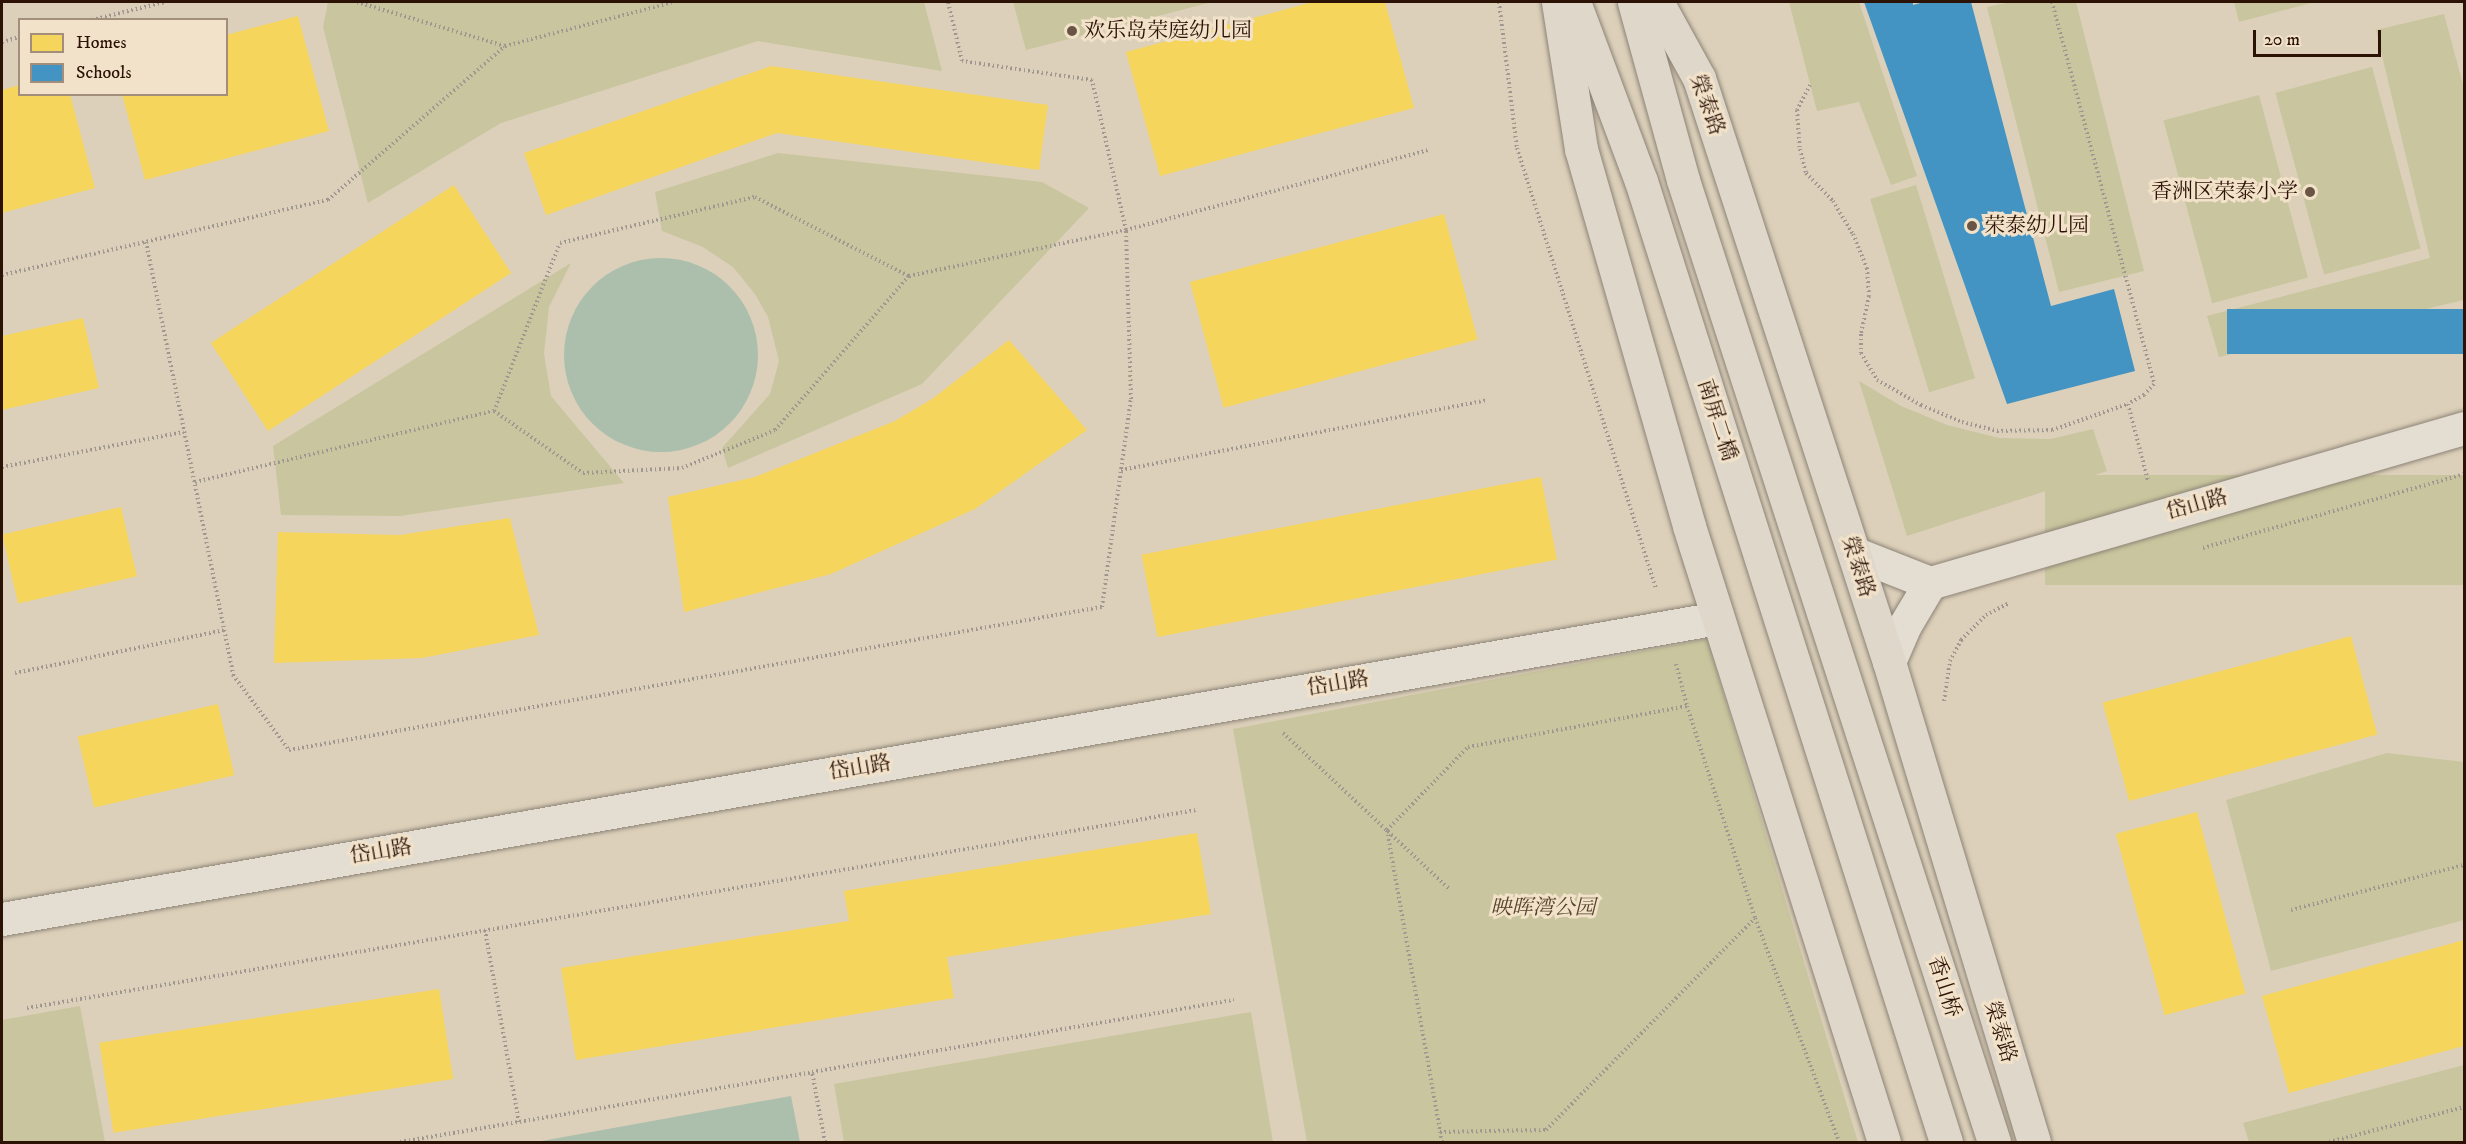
<!DOCTYPE html>
<html>
<head>
<meta charset="utf-8">
<style>
	body { margin:0 }
	#map { position:relative; width:2466px; height:1144px; overflow:hidden; background:#dcd0ba; font-family:"IM FELL DW Pica","Noto Serif SC",serif }
	div>[style] { position:absolute }
	.green>* { inset:0; background:#c9c59e; transform-origin:0 0 }
	.water>* { inset:0; background:#acbfad }
	.round { border-radius:50% }
	.homes>* { inset:0; background:#f6d55c; transform-origin:0 0 }
	.schools>* { inset:0; background:#4393c3; transform-origin:0 0 }
	.path>* { height:4px; margin-top:-2px; transform-origin:0; background:repeating-linear-gradient(90deg,#a09890 0 1.5px,transparent 0 4.5px) }
	.roads { filter:drop-shadow(0 0 2px #8d8376) drop-shadow(0 0 2px #8d8376) }
	.minor>* { height:33px; margin:-16.5px; padding:0 16.5px; transform-origin:16.5px; border-radius:16.5px; background:#e3ddd2 }
	.major>* { height:33px; margin:-16.5px; padding:0 16.5px; transform-origin:16.5px; border-radius:16.5px; background:#ded7ca }
	.dots>* { width:16px; height:16px; translate:-50% -50%; box-sizing:border-box; border:3px solid #f1e2c9; border-radius:50% }
	span { translate:-50% -50%; white-space:nowrap; text-align:center; line-height:1.15; -webkit-text-stroke:6px #f1e2c9; paint-order:stroke }
	.poi-label { font-size:21px; color:#2c1105 }
	.left { translate:0 -50%; text-align:left }
	.right { translate:-100% -50%; text-align:right }
	.street-label { font-size:21px; color:#2c1105 }
	.park-label { font-size:21px; color:#56442c; font-style:italic }
	.frame { position:absolute; inset:0; border:3px solid #2c1105; pointer-events:none }
	.legend { position:absolute; left:18px; top:18px; width:210px; height:78px; box-sizing:border-box; background:#f1e2c9; border:2px solid #a28e7b; margin:0; padding:8px 10px; list-style:none; font-size:18px; color:#2c1105 }
	.legend li { display:flex; align-items:center; gap:12px; height:30px }
	.legend b { width:30px; border:2px solid #a28e7b }
	.scale { position:absolute; left:2253px; top:30px; width:128px; height:27px; box-sizing:border-box; border:3px solid #2c1105; border-top:0; padding-left:8px; font-size:18px; line-height:21px; white-space:nowrap; color:#2c1105; -webkit-text-stroke:4px #f1e2c9; paint-order:stroke }
</style>
</head>
<body>
<div id="map">
	<div class="green">
		<div style="clip-path:polygon(328px 2px,924px 2px,942px 71px,758px 41px,501px 123px,368px 203px,323px 27px)"></div>
		<div style="clip-path:polygon(1013px 2px,1212px 2px,1026px 50px)"></div>
		<div style="clip-path:polygon(1789px 2px,1859px 2px,1917px 176px,1891px 185px,1859px 102px,1817px 111px)"></div>
		<div style="clip-path:polygon(2011px 2px,2076px 2px,2144px 271px,2059px 292px,1987px 7px)"></div>
		<div style="clip-path:polygon(2234px 2px,2315px 2px,2239px 22px)"></div>
		<div style="clip-path:polygon(2444px 14px,2464px 88px,2464px 300px,2219px 357px,2207px 316px,2430px 258px,2376px 30px)"></div>
		<div style="left:2372px;top:67px;width:188px;height:100px;rotate:75deg"></div>
		<div style="left:2259px;top:95px;width:189px;height:99px;rotate:75deg"></div>
		<div style="clip-path:polygon(778px 153px,1042px 182px,1089px 208px,922px 384px,728px 468px,722px 448px,770px 394px,779px 361px,768px 317px,755px 294px,733px 267px,703px 247px,662px 231px,655px 192px)"></div>
		<div style="left:1916px;top:185px;width:202px;height:48px;rotate:73deg"></div>
		<div style="clip-path:polygon(571px 263px,549px 307px,544px 354px,551px 396px,624px 483px,400px 516px,281px 515px,273px 446px)"></div>
		<div style="clip-path:polygon(1859px 381px,1901px 406px,1947px 425px,1999px 438px,2051px 439px,2093px 429px,2107px 471px,1907px 536px)"></div>
		<div style="left:2464px;top:475px;width:110px;height:419px;rotate:90deg"></div>
		<div style="clip-path:polygon(1707px 639px,1858px 1142px,1307px 1142px,1233px 729px)"></div>
		<div style="clip-path:polygon(2387px 753px,2464px 762px,2464px 920px,2271px 971px,2226px 800px)"></div>
		<div style="clip-path:polygon(80px 1006px,105px 1142px,2px 1142px,2px 1020px)"></div>
		<div style="clip-path:polygon(1251px 1012px,1273px 1142px,844px 1142px,834px 1084px)"></div>
		<div style="clip-path:polygon(2464px 1065px,2464px 1142px,2249px 1142px,2243px 1123px)"></div>
	</div>
	<div class="water">
		<div class="round" style="left:564px;top:258px;width:194px;height:194px"></div>
		<div style="clip-path:polygon(791px 1096px,800px 1142px,536px 1142px)"></div>
	</div>
	<div class="homes">
		<div style="clip-path:polygon(1313px 2px,1385px 2px,1414px 108px,1160px 176px,1126px 52px)"></div>
		<div style="clip-path:polygon(298px 16px,329px 131px,145px 180px,122px 94px,226px 94px,226px 35px)"></div>
		<div style="clip-path:polygon(771px 66px,1048px 105px,1039px 170px,777px 133px,546px 215px,524px 153px)"></div>
		<div style="clip-path:polygon(20px 85px,20px 94px,70px 94px,95px 188px,2px 213px,2px 90px)"></div>
		<div style="left:454px;top:185px;width:105px;height:290px;rotate:57deg"></div>
		<div style="left:1444px;top:214px;width:130px;height:263px;rotate:75deg"></div>
		<div style="clip-path:polygon(83px 318px,99px 388px,2px 410px,2px 336px)"></div>
		<div style="clip-path:polygon(1009px 340px,1087px 430px,975px 509px,831px 574px,684px 612px,668px 497px,755px 477px,895px 421px,932px 399px)"></div>
		<div style="left:1541px;top:477px;width:84px;height:407px;rotate:79deg"></div>
		<div style="left:121px;top:507px;width:71px;height:122px;rotate:77deg"></div>
		<div style="clip-path:polygon(510px 518px,539px 635px,422px 658px,274px 663px,278px 532px,400px 535px)"></div>
		<div style="left:2351px;top:636px;width:102px;height:257px;rotate:75deg"></div>
		<div style="left:218px;top:704px;width:73px;height:144px;rotate:77deg"></div>
		<div style="left:2197px;top:812px;width:188px;height:84px;rotate:75deg"></div>
		<div style="clip-path:polygon(1197px 833px,1211px 914px,947px 957px,954px 998px,576px 1060px,561px 968px,849px 921px,844px 891px)"></div>
		<div style="clip-path:polygon(2464px 940px,2464px 1046px,2289px 1093px,2262px 996px)"></div>
		<div style="left:439px;top:989px;width:91px;height:344px;rotate:81deg"></div>
	</div>
	<div class="schools">
		<div style="clip-path:polygon(1864px 2px,1913px 2px,1913px 5px,1924px 2px,1971px 2px,2051px 306px,2114px 289px,2135px 371px,2007px 404px)"></div>
		<div style="left:2464px;top:309px;width:45px;height:237px;rotate:90deg"></div>
	</div>
	<div class="path">
		<div style="left:357px;top:2px;width:154px;rotate:16.6deg"></div>
		<div style="left:1499px;top:2px;width:147px;rotate:83deg"></div>
		<div style="left:1517px;top:148px;width:463px;rotate:72.5deg"></div>
		<div style="left:2052px;top:2px;width:395px;rotate:75deg"></div>
		<div style="left:2154px;top:384px;width:15px;rotate:132deg"></div>
		<div style="left:2144px;top:395px;width:18px;rotate:151deg"></div>
		<div style="left:92px;top:20px;width:75px;rotate:-13.9deg"></div>
		<div style="left:2px;top:42px;width:19px;rotate:-16deg"></div>
		<div style="left:1810px;top:85px;width:28px;rotate:117deg"></div>
		<div style="left:1797px;top:110px;width:39px;rotate:86deg"></div>
		<div style="left:1800px;top:149px;width:25px;rotate:76deg"></div>
		<div style="left:1806px;top:173px;width:39px;rotate:46deg"></div>
		<div style="left:1833px;top:201px;width:39px;rotate:59deg"></div>
		<div style="left:1853px;top:234px;width:37px;rotate:68deg"></div>
		<div style="left:1867px;top:268px;width:28px;rotate:86deg"></div>
		<div style="left:1869px;top:296px;width:39px;rotate:102deg"></div>
		<div style="left:1861px;top:334px;width:19px;rotate:90deg"></div>
		<div style="left:1861px;top:353px;width:31px;rotate:59deg"></div>
		<div style="left:1877px;top:380px;width:51px;rotate:29.6deg"></div>
		<div style="left:1921px;top:405px;width:44px;rotate:22.5deg"></div>
		<div style="left:1962px;top:422px;width:36px;rotate:14deg"></div>
		<div style="left:1997px;top:431px;width:55px;rotate:-1deg"></div>
		<div style="left:2052px;top:430px;width:80px;rotate:-18.9deg"></div>
		<div style="left:2128px;top:404px;width:80px;rotate:75.4deg"></div>
		<div style="left:146px;top:242px;width:442px;rotate:78.6deg"></div>
		<div style="left:233px;top:675px;width:94px;rotate:53.3deg"></div>
		<div style="left:289px;top:750px;width:825px;rotate:-9.98deg"></div>
		<div style="left:1102px;top:607px;width:210px;rotate:-82.1deg"></div>
		<div style="left:1131px;top:399px;width:169px;rotate:-91.7deg"></div>
		<div style="left:1126px;top:230px;width:154px;rotate:-102.8deg"></div>
		<div style="left:1092px;top:80px;width:131px;rotate:-171.7deg"></div>
		<div style="left:962px;top:61px;width:61px;rotate:-103.3deg"></div>
		<div style="left:2px;top:275px;width:335px;rotate:-13deg"></div>
		<div style="left:328px;top:200px;width:235px;rotate:-41deg"></div>
		<div style="left:505px;top:46px;width:175px;rotate:-14.6deg"></div>
		<div style="left:494px;top:411px;width:108px;rotate:34.9deg"></div>
		<div style="left:583px;top:473px;width:99px;rotate:-2.9deg"></div>
		<div style="left:682px;top:468px;width:100px;rotate:-22.2deg"></div>
		<div style="left:775px;top:430px;width:204px;rotate:-49deg"></div>
		<div style="left:2px;top:467px;width:185px;rotate:-10.9deg"></div>
		<div style="left:1121px;top:470px;width:373px;rotate:-10.8deg"></div>
		<div style="left:195px;top:482px;width:307px;rotate:-13.4deg"></div>
		<div style="left:494px;top:411px;width:180px;rotate:-68.6deg"></div>
		<div style="left:560px;top:243px;width:200px;rotate:-13.3deg"></div>
		<div style="left:755px;top:197px;width:173px;rotate:27.2deg"></div>
		<div style="left:909px;top:276px;width:222px;rotate:-12deg"></div>
		<div style="left:1126px;top:230px;width:312px;rotate:-14.8deg"></div>
		<div style="left:2203px;top:548px;width:271px;rotate:-15.8deg"></div>
		<div style="left:1676px;top:664px;width:43px;rotate:75.3deg"></div>
		<div style="left:1687px;top:706px;width:223px;rotate:72.2deg"></div>
		<div style="left:1755px;top:918px;width:239px;rotate:69.4deg"></div>
		<div style="left:15px;top:673px;width:213px;rotate:-11.6deg"></div>
		<div style="left:1944px;top:701px;width:40px;rotate:-81.5deg"></div>
		<div style="left:1950px;top:661px;width:24px;rotate:-62deg"></div>
		<div style="left:1961px;top:640px;width:35px;rotate:-45deg"></div>
		<div style="left:1986px;top:615px;width:25px;rotate:-27deg"></div>
		<div style="left:1283px;top:733px;width:228px;rotate:43.2deg"></div>
		<div style="left:2291px;top:910px;width:179px;rotate:-14.6deg"></div>
		<div style="left:485px;top:930px;width:195px;rotate:80deg"></div>
		<div style="left:27px;top:1008px;width:1186px;rotate:-9.61deg"></div>
		<div style="left:1440px;top:1132px;width:106px;rotate:-1.1deg"></div>
		<div style="left:1546px;top:1130px;width:298px;rotate:-45.4deg"></div>
		<div style="left:400px;top:1142px;width:418px;rotate:-9.6deg"></div>
		<div style="left:825px;top:1142px;width:71px;rotate:-100.5deg"></div>
		<div style="left:812px;top:1072px;width:428px;rotate:-9.7deg"></div>
		<div style="left:1442px;top:1142px;width:317px;rotate:-100deg"></div>
		<div style="left:1387px;top:830px;width:116px;rotate:-45.7deg"></div>
		<div style="left:1468px;top:747px;width:223px;rotate:-10.6deg"></div>
		<div style="left:2329px;top:1142px;width:139px;rotate:-14.5deg"></div>
	</div>
	<div class="roads">
		<div class="minor">
			<div style="left:1854px;top:553px;width:82px;rotate:21.5deg"></div>
			<div style="left:1930px;top:583px;width:556px;rotate:-16.19deg"></div>
			<div style="left:1889px;top:662px;width:40px;rotate:-66.6deg"></div>
			<div style="left:1905px;top:625px;width:49px;rotate:-59.2deg"></div>
			<div style="left:2px;top:919px;width:1742px;rotate:-9.95deg"></div>
		</div>
		<div class="major">
			<div style="left:1558px;top:2px;width:149px;rotate:81.1deg"></div>
			<div style="left:1581px;top:149px;width:392px;rotate:74deg"></div>
			<div style="left:1689px;top:526px;width:646px;rotate:72.43deg"></div>
			<div style="left:1574px;top:2px;width:191px;rotate:69.5deg"></div>
			<div style="left:1641px;top:181px;width:1008px;rotate:72.39deg"></div>
			<div style="left:1634px;top:2px;width:185px;rotate:74.6deg"></div>
			<div style="left:1683px;top:180px;width:1011px;rotate:72.08deg"></div>
			<div style="left:1657px;top:2px;width:87px;rotate:61.1deg"></div>
			<div style="left:1699px;top:78px;width:614px;rotate:71.98deg"></div>
			<div style="left:1889px;top:662px;width:501px;rotate:73.19deg"></div>
		</div>
	</div>
	<div class="dots">
		<div style="left:1072px;top:31px;background:#6a5444"></div>
		<div style="left:2310px;top:192px;background:#6a5444"></div>
		<div style="left:1972px;top:226px;background:#6a5444"></div>
	</div>
	<div class="poi-label">
		<span class="left" style="left:1084px;top:31px">欢乐岛荣庭幼儿园</span>
		<span class="right" style="left:2298px;top:192px">香洲区荣泰小学</span>
		<span class="left" style="left:1984px;top:226px">荣泰幼儿园</span>
	</div>
	<div class="street-label">
		<span style="left:1707px;top:105px;rotate:70deg">榮泰路</span>
		<span style="left:1717px;top:420px;rotate:72deg">南屏二橋</span>
		<span style="left:2197px;top:505px;rotate:-16deg">岱山路</span>
		<span style="left:1858px;top:567px;rotate:72deg">榮泰路</span>
		<span style="left:1338px;top:684px;rotate:-10deg">岱山路</span>
		<span style="left:860px;top:768px;rotate:-10deg">岱山路</span>
		<span style="left:381px;top:852px;rotate:-10deg">岱山路</span>
		<span style="left:1944px;top:987px;rotate:72deg">香山桥</span>
		<span style="left:2000px;top:1032px;rotate:73deg">榮泰路</span>
	</div>
	<div class="park-label">
		<span style="left:1543px;top:908px">映晖湾公园</span>
	</div>
	<div class="frame"></div>
	<ul class="legend">
	<li><b style="height:16px;background:#f6d55c"></b>Homes</li>
	<li><b style="height:16px;background:#4393c3"></b>Schools</li>
	</ul>
	<div class="scale">20 m</div>
</div>
</body>
</html>
